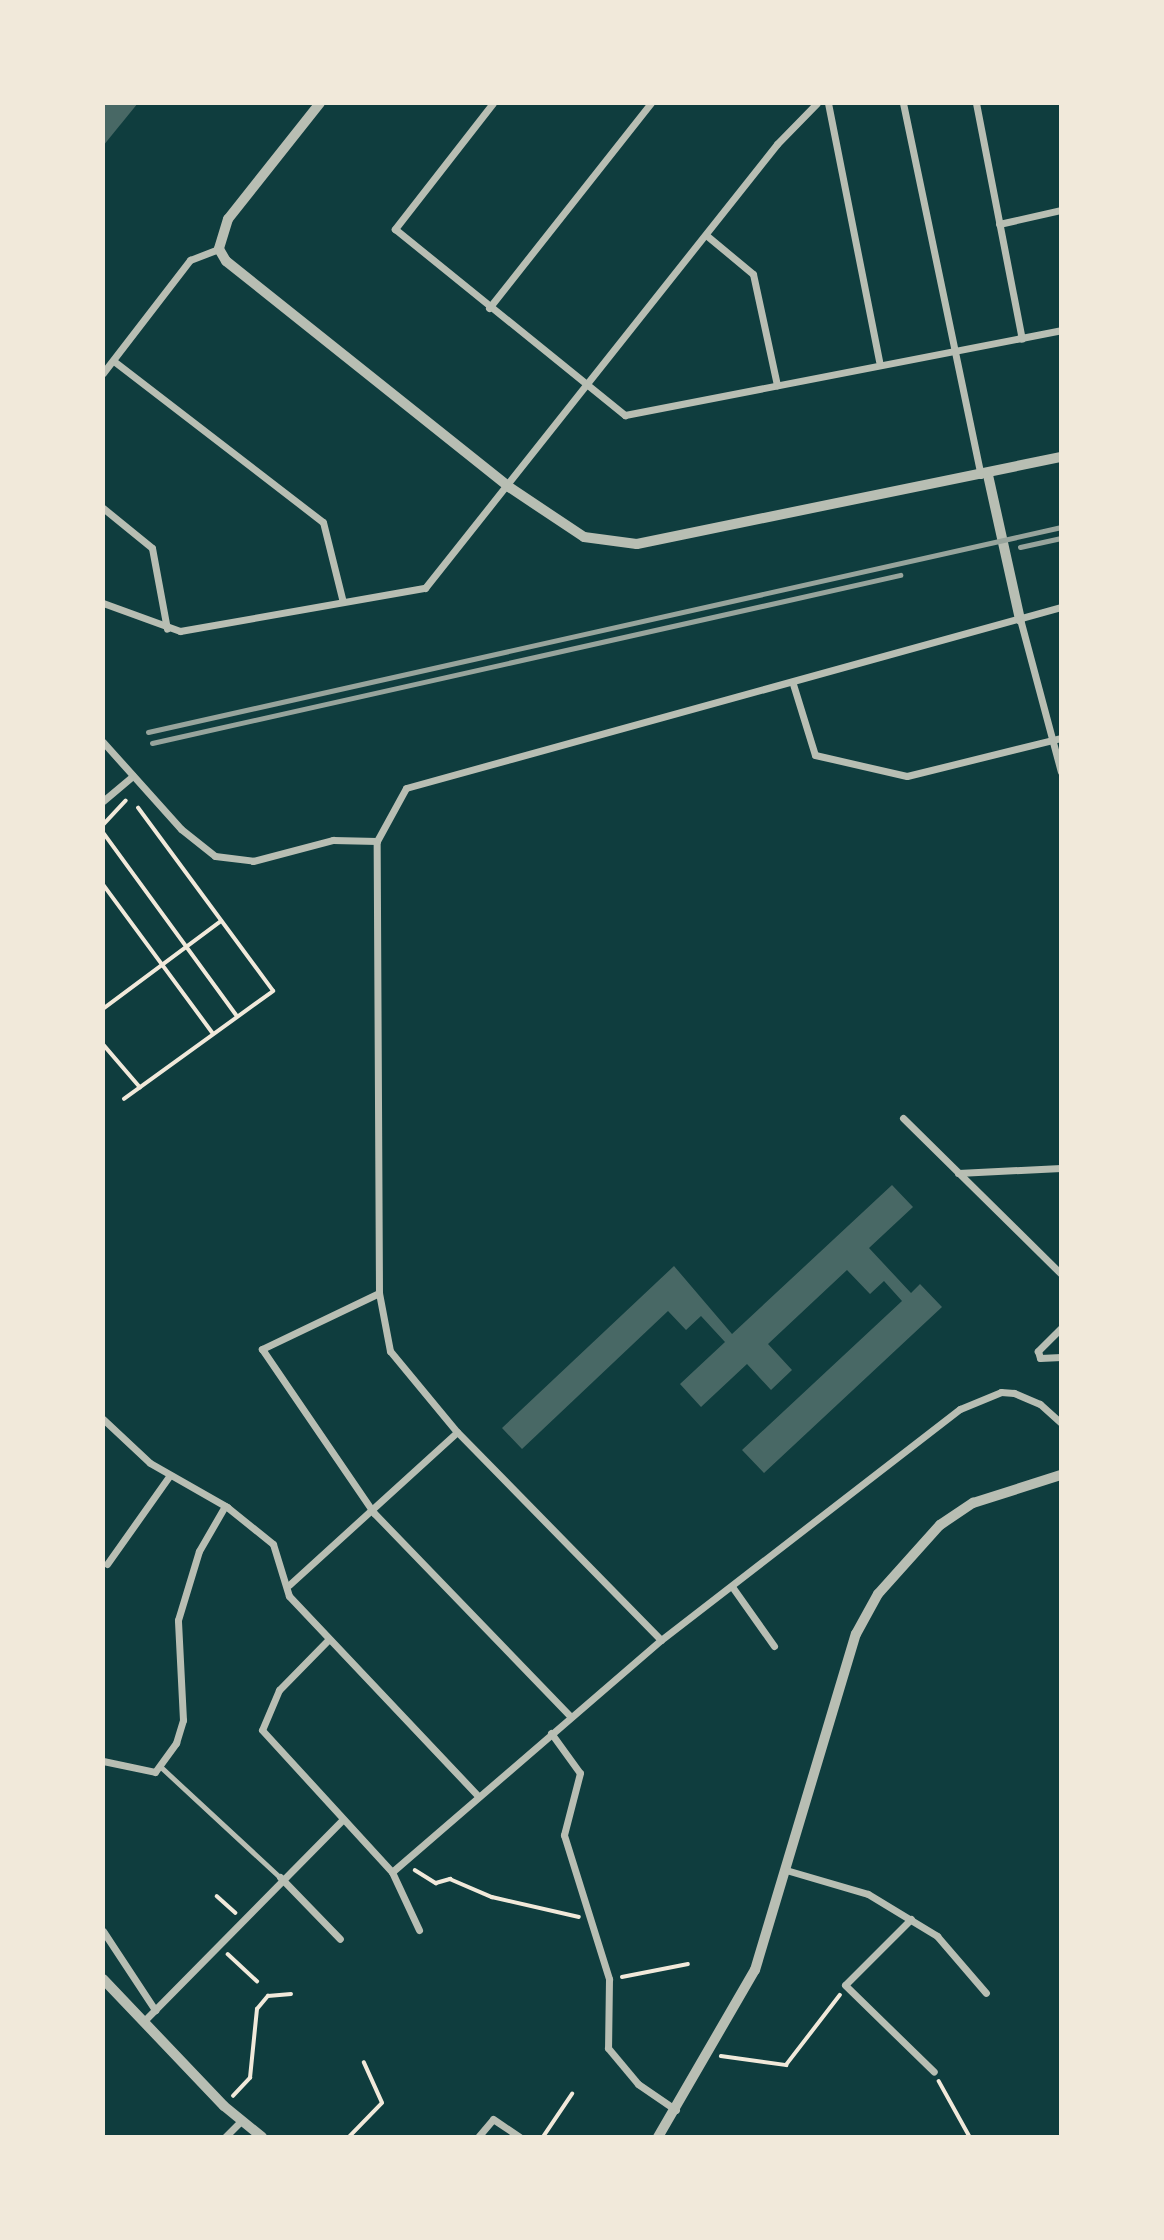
<!DOCTYPE html>
<html>
<head>
<meta charset="utf-8">
<style>
	body { margin:0 }
	#map { position:relative; width:1164px; height:2240px; overflow:hidden; background:#0f3d3e; font-family:"Archivo Narrow",sans-serif }
	div>[style] { position:absolute }
	.building>* { inset:0; background:#486865 }
	.path>* { height:3.5px; margin:-1.75px; padding:0 1.75px; transform-origin:1.75px; border-radius:1.75px; background:#f1e9da }
	.service>* { height:4.5px; margin:-2.25px; padding:0 2.25px; transform-origin:2.25px; border-radius:2.25px; background:#b8beb3 }
	.minor>* { height:7px; margin:-3.5px; padding:0 3.5px; transform-origin:3.5px; border-radius:3.5px; background:#b8beb3 }
	.tertiary>* { height:10px; margin:-5px; padding:0 5px; transform-origin:5px; border-radius:5px; background:#b8beb3 }
	.rail>* { height:5px; margin:-2.5px; padding:0 2.5px; transform-origin:2.5px; border-radius:2.5px; background:#97a49c }
	span { translate:-50% -50%; white-space:nowrap; text-align:center; line-height:1.15; -webkit-text-stroke:5px #f1e9da; paint-order:stroke }
	.frame { position:absolute; inset:0; border:105px solid #f1e9da; pointer-events:none }
</style>
</head>
<body>
<div id="map">
	<div class="building">
		<div style="clip-path:polygon(103px 103px,138px 103px,103px 146px)"></div>
		<div style="clip-path:polygon(892px 1185px,913px 1207px,869px 1248px,911px 1293px,920px 1284px,942px 1307px,764px 1473px,742px 1450px,902px 1301px,884px 1281px,870px 1294px,847px 1270px,768px 1344px,792px 1370px,771px 1390px,747px 1364px,701px 1407px,680px 1384px,725px 1342px,701px 1316px,686px 1330px,668px 1311px,522px 1449px,502px 1428px,674px 1266px,732px 1334px)"></div>
	</div>
	<div class="path">
		<div style="left:103px;top:825px;width:33px;rotate:-47deg"></div>
		<div style="left:103px;top:832px;width:228px;rotate:53.9deg"></div>
		<div style="left:103px;top:884px;width:185px;rotate:53.6deg"></div>
		<div style="left:103px;top:1009px;width:147px;rotate:-36.7deg"></div>
		<div style="left:103px;top:1044px;width:57px;rotate:49.3deg"></div>
		<div style="left:124px;top:1099px;width:184px;rotate:-35.9deg"></div>
		<div style="left:273px;top:991px;width:227px;rotate:-126.4deg"></div>
		<div style="left:415px;top:1870px;width:25px;rotate:32deg"></div>
		<div style="left:436px;top:1883px;width:15px;rotate:-16deg"></div>
		<div style="left:450px;top:1879px;width:46px;rotate:23.2deg"></div>
		<div style="left:492px;top:1897px;width:89px;rotate:12.9deg"></div>
		<div style="left:217px;top:1896px;width:25px;rotate:42deg"></div>
		<div style="left:228px;top:1954px;width:40px;rotate:43deg"></div>
		<div style="left:622px;top:1977px;width:67px;rotate:-11.1deg"></div>
		<div style="left:721px;top:2056px;width:66px;rotate:7.9deg"></div>
		<div style="left:786px;top:2065px;width:88px;rotate:-52.4deg"></div>
		<div style="left:939px;top:2081px;width:64px;rotate:61deg"></div>
		<div style="left:233px;top:2096px;width:25px;rotate:-47deg"></div>
		<div style="left:250px;top:2078px;width:69px;rotate:-84.2deg"></div>
		<div style="left:257px;top:2009px;width:17px;rotate:-50deg"></div>
		<div style="left:268px;top:1996px;width:23px;rotate:-5deg"></div>
		<div style="left:349px;top:2137px;width:47px;rotate:-45.9deg"></div>
		<div style="left:382px;top:2103px;width:44px;rotate:-114.2deg"></div>
		<div style="left:543px;top:2137px;width:52px;rotate:-56deg"></div>
	</div>
	<div class="service">
		<div style="left:160px;top:1766px;width:163px;rotate:42.8deg"></div>
	</div>
	<div class="minor">
		<div style="left:493px;top:103px;width:160px;rotate:127.9deg"></div>
		<div style="left:395px;top:229px;width:296px;rotate:39deg"></div>
		<div style="left:625px;top:415px;width:444px;rotate:-11deg"></div>
		<div style="left:828px;top:103px;width:263px;rotate:78.8deg"></div>
		<div style="left:903px;top:103px;width:380px;rotate:78.2deg"></div>
		<div style="left:976px;top:103px;width:240px;rotate:79deg"></div>
		<div style="left:999px;top:224px;width:64px;rotate:-12.7deg"></div>
		<div style="left:706px;top:235px;width:61px;rotate:39.7deg"></div>
		<div style="left:753px;top:274px;width:114px;rotate:77.8deg"></div>
		<div style="left:489px;top:308px;width:261px;rotate:-51.7deg"></div>
		<div style="left:115px;top:362px;width:262px;rotate:37.6deg"></div>
		<div style="left:323px;top:522px;width:82px;rotate:76deg"></div>
		<div style="left:103px;top:373px;width:143px;rotate:-52.4deg"></div>
		<div style="left:190px;top:260px;width:31px;rotate:-21deg"></div>
		<div style="left:103px;top:508px;width:63px;rotate:39.2deg"></div>
		<div style="left:152px;top:548px;width:82px;rotate:79.5deg"></div>
		<div style="left:103px;top:603px;width:82px;rotate:20deg"></div>
		<div style="left:180px;top:631px;width:249px;rotate:-10deg"></div>
		<div style="left:425px;top:588px;width:567px;rotate:-51.59deg"></div>
		<div style="left:777px;top:144px;width:57px;rotate:-45.7deg"></div>
		<div style="left:1020px;top:619px;width:158px;rotate:75deg"></div>
		<div style="left:793px;top:684px;width:74px;rotate:72.8deg"></div>
		<div style="left:815px;top:755px;width:94px;rotate:12.9deg"></div>
		<div style="left:907px;top:776px;width:159px;rotate:-13.9deg"></div>
		<div style="left:103px;top:742px;width:117px;rotate:48.1deg"></div>
		<div style="left:181px;top:829px;width:43px;rotate:38.5deg"></div>
		<div style="left:215px;top:856px;width:38px;rotate:7deg"></div>
		<div style="left:253px;top:861px;width:83px;rotate:-14.7deg"></div>
		<div style="left:333px;top:840px;width:44px;rotate:1.3deg"></div>
		<div style="left:103px;top:801px;width:39px;rotate:-40deg"></div>
		<div style="left:903px;top:1118px;width:222px;rotate:44.6deg"></div>
		<div style="left:958px;top:1173px;width:103px;rotate:-2.8deg"></div>
		<div style="left:379px;top:1293px;width:130px;rotate:154.4deg"></div>
		<div style="left:262px;top:1349px;width:199px;rotate:55.7deg"></div>
		<div style="left:374px;top:1513px;width:282px;rotate:46deg"></div>
		<div style="left:1061px;top:1328px;width:33px;rotate:135deg"></div>
		<div style="left:1038px;top:1351px;width:7px;rotate:74deg"></div>
		<div style="left:1040px;top:1358px;width:21px;rotate:-3deg"></div>
		<div style="left:103px;top:1419px;width:64px;rotate:43.1deg"></div>
		<div style="left:150px;top:1463px;width:89px;rotate:29.7deg"></div>
		<div style="left:227px;top:1507px;width:59px;rotate:38.8deg"></div>
		<div style="left:273px;top:1544px;width:54px;rotate:72.9deg"></div>
		<div style="left:289px;top:1596px;width:274px;rotate:46.6deg"></div>
		<div style="left:107px;top:1564px;width:109px;rotate:-54.7deg"></div>
		<div style="left:289px;top:1585px;width:227px;rotate:-42.3deg"></div>
		<div style="left:733px;top:1588px;width:71px;rotate:54.7deg"></div>
		<div style="left:328px;top:1640px;width:70px;rotate:134.4deg"></div>
		<div style="left:279px;top:1690px;width:43px;rotate:113deg"></div>
		<div style="left:262px;top:1730px;width:193px;rotate:47.5deg"></div>
		<div style="left:392px;top:1872px;width:355px;rotate:-40.8deg"></div>
		<div style="left:661px;top:1640px;width:378px;rotate:-37.7deg"></div>
		<div style="left:960px;top:1409px;width:44px;rotate:-22.5deg"></div>
		<div style="left:1001px;top:1392px;width:13px;rotate:4deg"></div>
		<div style="left:1014px;top:1393px;width:28px;rotate:23deg"></div>
		<div style="left:1040px;top:1404px;width:28px;rotate:42deg"></div>
		<div style="left:661px;top:1640px;width:291px;rotate:-134.4deg"></div>
		<div style="left:457px;top:1432px;width:105px;rotate:-129.6deg"></div>
		<div style="left:390px;top:1351px;width:59px;rotate:-100.7deg"></div>
		<div style="left:379px;top:1293px;width:452px;rotate:-90.3deg"></div>
		<div style="left:377px;top:841px;width:60px;rotate:-61.3deg"></div>
		<div style="left:406px;top:788px;width:680px;rotate:-15.45deg"></div>
		<div style="left:551px;top:1733px;width:49px;rotate:54.1deg"></div>
		<div style="left:580px;top:1773px;width:64px;rotate:104.5deg"></div>
		<div style="left:564px;top:1835px;width:151px;rotate:72.6deg"></div>
		<div style="left:609px;top:1979px;width:69px;rotate:90.8deg"></div>
		<div style="left:608px;top:2048px;width:47px;rotate:50.2deg"></div>
		<div style="left:638px;top:2084px;width:46px;rotate:34.4deg"></div>
		<div style="left:103px;top:1761px;width:53px;rotate:11.9deg"></div>
		<div style="left:155px;top:1772px;width:36px;rotate:-54deg"></div>
		<div style="left:176px;top:1743px;width:24px;rotate:-73deg"></div>
		<div style="left:183px;top:1720px;width:100px;rotate:-92.9deg"></div>
		<div style="left:178px;top:1620px;width:72px;rotate:-73.1deg"></div>
		<div style="left:199px;top:1551px;width:52px;rotate:-60deg"></div>
		<div style="left:786px;top:1870px;width:85px;rotate:16.3deg"></div>
		<div style="left:868px;top:1894px;width:81px;rotate:31.3deg"></div>
		<div style="left:937px;top:1936px;width:75px;rotate:49.3deg"></div>
		<div style="left:392px;top:1872px;width:64px;rotate:65deg"></div>
		<div style="left:280px;top:1877px;width:86px;rotate:45.9deg"></div>
		<div style="left:911px;top:1919px;width:93px;rotate:135deg"></div>
		<div style="left:845px;top:1985px;width:124px;rotate:44.3deg"></div>
		<div style="left:103px;top:1931px;width:95px;rotate:56.6deg"></div>
		<div style="left:144px;top:2021px;width:282px;rotate:-45.4deg"></div>
		<div style="left:225px;top:2137px;width:23px;rotate:-45deg"></div>
		<div style="left:478px;top:2137px;width:23px;rotate:-50deg"></div>
		<div style="left:493px;top:2119px;width:32px;rotate:34deg"></div>
	</div>
	<div class="tertiary">
		<div style="left:320px;top:103px;width:148px;rotate:128.4deg"></div>
		<div style="left:228px;top:219px;width:31px;rotate:107deg"></div>
		<div style="left:219px;top:249px;width:14px;rotate:60deg"></div>
		<div style="left:226px;top:261px;width:362px;rotate:38.6deg"></div>
		<div style="left:509px;top:487px;width:90px;rotate:33.7deg"></div>
		<div style="left:584px;top:537px;width:53px;rotate:7.5deg"></div>
		<div style="left:637px;top:544px;width:433px;rotate:-11.6deg"></div>
		<div style="left:988px;top:475px;width:148px;rotate:77.5deg"></div>
		<div style="left:103px;top:1979px;width:175px;rotate:46.4deg"></div>
		<div style="left:224px;top:2106px;width:49px;rotate:39.2deg"></div>
		<div style="left:658px;top:2137px;width:193px;rotate:-59.9deg"></div>
		<div style="left:755px;top:1970px;width:351px;rotate:-73.3deg"></div>
		<div style="left:856px;top:1634px;width:46px;rotate:-61.2deg"></div>
		<div style="left:878px;top:1594px;width:93px;rotate:-48.1deg"></div>
		<div style="left:940px;top:1525px;width:40px;rotate:-34deg"></div>
		<div style="left:973px;top:1503px;width:92px;rotate:-17.7deg"></div>
	</div>
	<div class="rail">
		<div style="left:1020px;top:547px;width:42px;rotate:-12.4deg"></div>
		<div style="left:148px;top:732px;width:936px;rotate:-12.65deg"></div>
		<div style="left:152px;top:743px;width:767px;rotate:-12.66deg"></div>
	</div>
	<div class="frame"></div>
</div>
</body>
</html>
